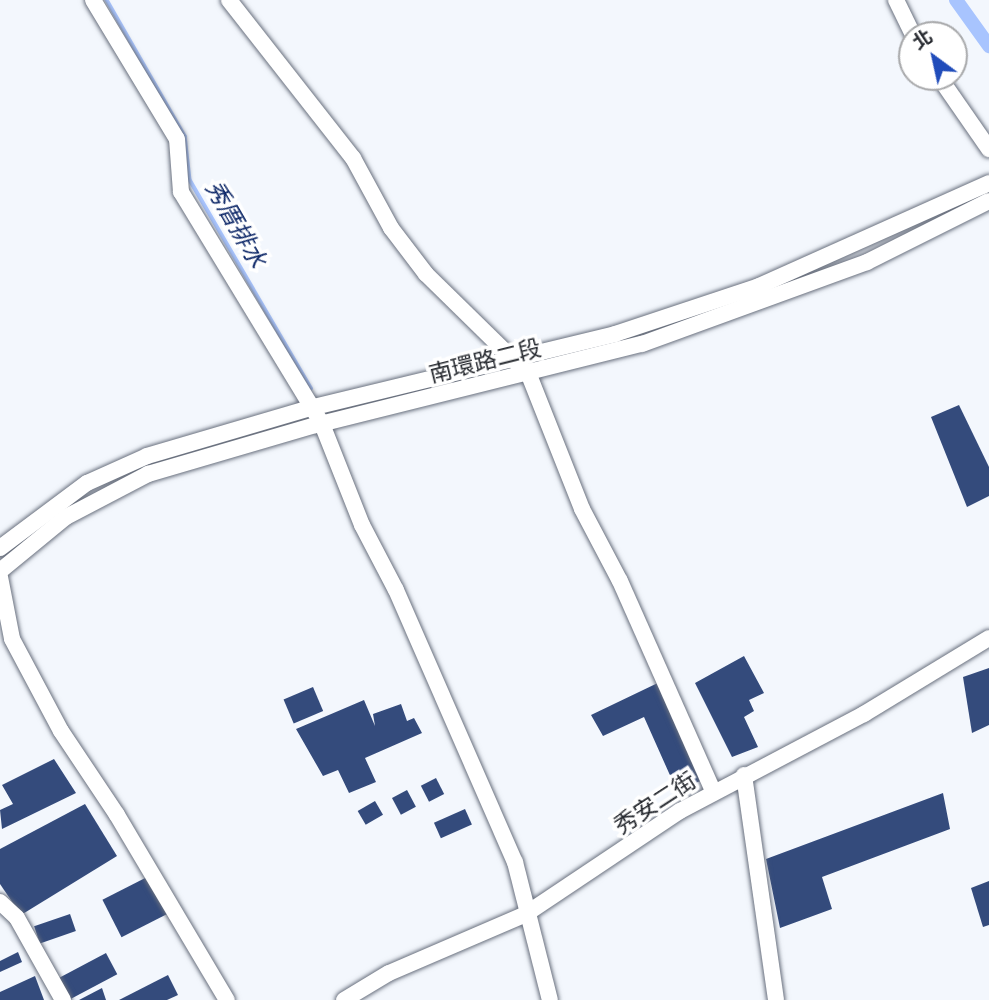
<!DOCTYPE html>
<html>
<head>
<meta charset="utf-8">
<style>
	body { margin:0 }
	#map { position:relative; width:989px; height:1000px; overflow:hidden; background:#f3f7fd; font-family:"Crimson Pro","Noto Sans TC",serif }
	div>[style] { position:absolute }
	.stream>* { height:3.5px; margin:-1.75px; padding:0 1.75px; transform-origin:1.75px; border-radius:1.75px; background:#a8c4fe }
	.canal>* { height:14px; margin:-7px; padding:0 7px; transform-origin:7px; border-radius:7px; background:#a8c4fe }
	.building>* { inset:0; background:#344b7c; transform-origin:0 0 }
	.roads { filter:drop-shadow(0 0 2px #69707e) drop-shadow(0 0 2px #69707e) }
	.minor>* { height:16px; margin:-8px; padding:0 8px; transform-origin:8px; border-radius:8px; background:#fff }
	span { translate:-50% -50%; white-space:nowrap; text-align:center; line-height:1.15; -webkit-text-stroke:7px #fff; paint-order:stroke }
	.street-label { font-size:23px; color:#25282e }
	.water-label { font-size:24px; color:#0e2868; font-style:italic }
	.north { position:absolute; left:898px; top:21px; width:70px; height:70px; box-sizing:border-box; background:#fff; border:2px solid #a8a9ab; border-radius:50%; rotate:327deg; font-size:19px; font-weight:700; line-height:28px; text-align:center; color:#25282e }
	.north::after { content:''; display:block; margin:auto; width:24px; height:32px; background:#204cba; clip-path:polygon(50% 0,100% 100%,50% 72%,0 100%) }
</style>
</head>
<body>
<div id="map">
	<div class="stream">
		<div style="left:107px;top:0;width:157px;rotate:60.2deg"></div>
		<div style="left:185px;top:136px;width:44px;rotate:83.5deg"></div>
		<div style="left:190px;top:180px;width:241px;rotate:59.8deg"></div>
	</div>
	<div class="canal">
		<div style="left:956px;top:0;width:57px;rotate:54.3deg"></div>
	</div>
	<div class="building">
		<div style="clip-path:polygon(959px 405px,989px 467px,989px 496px,967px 507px,931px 417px)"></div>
		<div style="clip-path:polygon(744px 656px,764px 693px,749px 700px,754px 711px,744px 717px,758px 747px,732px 757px,695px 683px)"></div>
		<div style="clip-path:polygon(989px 668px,989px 725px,972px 733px,963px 677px)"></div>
		<div style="clip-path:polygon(664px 680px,705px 779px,677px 791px,644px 717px,603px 736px,591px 715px)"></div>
		<div style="left:313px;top:687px;width:26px;height:32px;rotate:67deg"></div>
		<div style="clip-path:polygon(364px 700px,375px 726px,373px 714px,401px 704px,407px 721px,414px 718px,422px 733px,365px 758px,376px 782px,349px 793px,338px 770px,323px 776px,296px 729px)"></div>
		<div style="clip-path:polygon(54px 759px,76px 793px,2px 829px,0 810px,13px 804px,2px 785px)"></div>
		<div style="left:436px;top:778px;width:18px;height:17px;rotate:63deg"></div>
		<div style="left:407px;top:790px;width:19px;height:17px;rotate:62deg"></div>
		<div style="clip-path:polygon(943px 793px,950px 829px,822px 877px,832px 909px,780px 928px,766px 859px)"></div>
		<div style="left:375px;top:801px;width:16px;height:20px;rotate:60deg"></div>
		<div style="clip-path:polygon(85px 804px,117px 856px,21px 915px,0 884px,0 849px)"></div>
		<div style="left:465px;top:809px;width:17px;height:34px;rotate:66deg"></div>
		<div style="left:155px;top:873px;width:42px;height:59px;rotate:63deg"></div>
		<div style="clip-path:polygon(989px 881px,989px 925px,983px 927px,971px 888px)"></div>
		<div style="left:70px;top:914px;width:18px;height:38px;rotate:71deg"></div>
		<div style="clip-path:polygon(18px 952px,22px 962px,0 972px,0 961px)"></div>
		<div style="left:106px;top:953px;width:24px;height:55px;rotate:62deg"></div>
		<div style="clip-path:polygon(168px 975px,178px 995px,167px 1000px,119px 1000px)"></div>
		<div style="clip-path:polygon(35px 976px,44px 1000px,0 1000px,0 992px)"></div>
		<div style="clip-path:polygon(102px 988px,106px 1000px,79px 1000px)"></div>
	</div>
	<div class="roads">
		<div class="minor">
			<div style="left:93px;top:0;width:162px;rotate:58.9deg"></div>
			<div style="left:177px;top:139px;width:53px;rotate:85.7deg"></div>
			<div style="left:181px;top:192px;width:271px;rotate:58.7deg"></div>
			<div style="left:322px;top:424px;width:109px;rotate:68.4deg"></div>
			<div style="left:362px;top:525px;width:73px;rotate:62.4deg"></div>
			<div style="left:396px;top:590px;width:297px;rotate:66.4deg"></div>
			<div style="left:515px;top:862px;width:142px;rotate:75.8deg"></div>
			<div style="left:229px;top:0;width:201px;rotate:51.9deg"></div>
			<div style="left:353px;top:158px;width:80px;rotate:61.5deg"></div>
			<div style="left:391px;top:228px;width:58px;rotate:52.7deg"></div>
			<div style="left:426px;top:274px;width:144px;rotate:44.4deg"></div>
			<div style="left:529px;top:375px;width:144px;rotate:68.4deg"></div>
			<div style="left:582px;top:509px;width:81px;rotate:62.2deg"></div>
			<div style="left:620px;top:581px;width:230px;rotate:66.1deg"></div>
			<div style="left:896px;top:0;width:39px;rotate:64deg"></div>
			<div style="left:939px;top:77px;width:88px;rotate:55.2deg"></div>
			<div style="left:0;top:548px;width:109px;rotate:-36.8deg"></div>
			<div style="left:87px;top:483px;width:66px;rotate:-24.2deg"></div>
			<div style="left:147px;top:456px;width:170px;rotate:-16.4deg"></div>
			<div style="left:310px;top:408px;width:314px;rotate:-13.6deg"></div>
			<div style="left:615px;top:334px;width:152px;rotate:-18.4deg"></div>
			<div style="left:759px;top:286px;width:252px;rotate:-24.1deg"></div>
			<div style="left:0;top:571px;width:85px;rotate:-39.3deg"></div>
			<div style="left:66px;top:517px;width:93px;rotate:-27.7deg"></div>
			<div style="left:148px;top:474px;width:175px;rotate:-16.3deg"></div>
			<div style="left:316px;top:425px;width:336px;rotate:-14deg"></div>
			<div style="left:642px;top:344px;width:239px;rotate:-20deg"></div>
			<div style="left:867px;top:262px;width:136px;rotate:-26.6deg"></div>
			<div style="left:0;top:577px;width:63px;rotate:79deg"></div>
			<div style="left:12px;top:639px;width:104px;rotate:62deg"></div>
			<div style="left:61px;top:731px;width:101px;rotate:56.3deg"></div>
			<div style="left:117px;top:815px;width:215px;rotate:59.3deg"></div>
			<div style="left:744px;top:775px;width:227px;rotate:81.9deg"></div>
			<div style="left:0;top:902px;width:23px;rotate:43deg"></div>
			<div style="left:17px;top:918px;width:94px;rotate:60.7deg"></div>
			<div style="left:344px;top:1000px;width:52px;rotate:-31deg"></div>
			<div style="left:389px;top:973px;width:149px;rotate:-23.3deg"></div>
			<div style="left:526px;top:914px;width:185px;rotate:-33.8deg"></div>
			<div style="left:680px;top:811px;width:208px;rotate:-27.8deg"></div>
			<div style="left:864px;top:714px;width:146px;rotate:-31.3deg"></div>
		</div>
	</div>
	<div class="street-label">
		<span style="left:485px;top:361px;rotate:-14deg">南環路二段</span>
		<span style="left:655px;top:803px;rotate:-33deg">秀安二街</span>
	</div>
	<div class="water-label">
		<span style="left:236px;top:224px;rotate:60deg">秀厝排水</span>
	</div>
	<div class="north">北</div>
</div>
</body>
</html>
